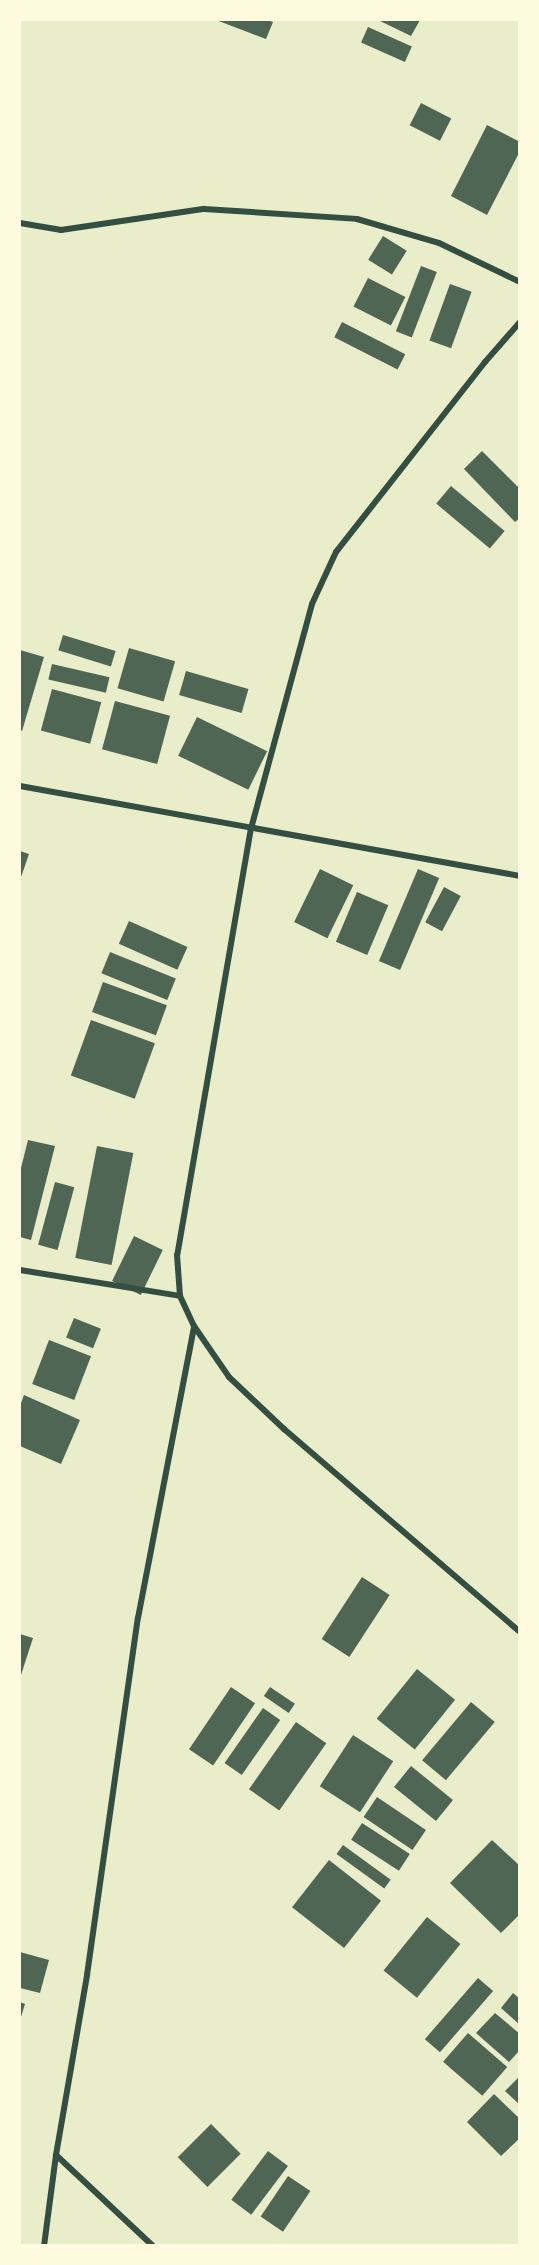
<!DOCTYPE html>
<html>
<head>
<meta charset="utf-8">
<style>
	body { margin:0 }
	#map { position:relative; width:539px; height:2265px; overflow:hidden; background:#e9edc9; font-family:Raleway,sans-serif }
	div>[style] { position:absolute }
	.building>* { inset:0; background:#4f6655; transform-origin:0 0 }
	.minor>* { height:6px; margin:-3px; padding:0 3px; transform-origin:3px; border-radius:3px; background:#344e41 }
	span { translate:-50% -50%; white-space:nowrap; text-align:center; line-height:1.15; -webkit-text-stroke:6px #fefae0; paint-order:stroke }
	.frame { position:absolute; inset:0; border:21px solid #fefae0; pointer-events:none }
</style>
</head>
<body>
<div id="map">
	<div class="building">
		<div style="clip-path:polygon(216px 20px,267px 20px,273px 22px,266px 39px)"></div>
		<div style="clip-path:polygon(378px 20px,420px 20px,411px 36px)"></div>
		<div style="left:368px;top:27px;width:48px;height:17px;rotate:24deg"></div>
		<div style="left:421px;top:103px;width:34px;height:25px;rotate:27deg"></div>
		<div style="clip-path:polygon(487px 125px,520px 142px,520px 151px,487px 215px,451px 196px)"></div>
		<div style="left:383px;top:236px;width:28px;height:28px;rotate:32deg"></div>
		<div style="left:421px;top:266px;width:17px;height:70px;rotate:21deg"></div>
		<div style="left:368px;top:278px;width:42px;height:32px;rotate:27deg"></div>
		<div style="left:450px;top:284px;width:23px;height:60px;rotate:20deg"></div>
		<div style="left:342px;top:322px;width:71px;height:17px;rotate:27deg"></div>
		<div style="clip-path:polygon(482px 451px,520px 489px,520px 518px,515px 522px,464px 469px)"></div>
		<div style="left:451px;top:486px;width:70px;height:23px;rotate:40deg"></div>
		<div style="left:63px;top:635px;width:55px;height:16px;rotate:17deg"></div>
		<div style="left:129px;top:648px;width:48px;height:42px;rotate:16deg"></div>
		<div style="clip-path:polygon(20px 650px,44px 657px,22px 731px,20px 730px)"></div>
		<div style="left:52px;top:664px;width:59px;height:16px;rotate:13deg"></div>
		<div style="left:186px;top:671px;width:65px;height:25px;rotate:16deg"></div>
		<div style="left:52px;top:689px;width:51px;height:43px;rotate:15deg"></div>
		<div style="left:115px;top:701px;width:57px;height:50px;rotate:15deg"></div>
		<div style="left:197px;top:717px;width:78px;height:43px;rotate:26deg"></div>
		<div style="clip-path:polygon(20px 851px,29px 854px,20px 880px)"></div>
		<div style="left:320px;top:869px;width:37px;height:59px;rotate:26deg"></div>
		<div style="left:418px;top:869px;width:23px;height:100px;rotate:23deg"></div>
		<div style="left:444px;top:887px;width:19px;height:40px;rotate:28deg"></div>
		<div style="left:357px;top:892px;width:34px;height:54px;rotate:23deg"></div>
		<div style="left:129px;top:921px;width:64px;height:25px;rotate:24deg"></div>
		<div style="left:110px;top:952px;width:71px;height:23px;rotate:22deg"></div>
		<div style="left:103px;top:982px;width:68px;height:32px;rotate:20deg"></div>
		<div style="left:91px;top:1020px;width:68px;height:59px;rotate:20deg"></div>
		<div style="clip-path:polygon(28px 1140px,55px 1146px,31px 1240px,20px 1237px,20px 1172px)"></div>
		<div style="left:97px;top:1146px;width:37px;height:114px;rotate:11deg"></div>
		<div style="left:55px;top:1182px;width:20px;height:65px;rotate:15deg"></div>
		<div style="left:134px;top:1236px;width:32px;height:50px;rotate:26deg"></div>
		<div style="left:74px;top:1318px;width:29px;height:21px;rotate:22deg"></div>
		<div style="left:49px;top:1340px;width:45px;height:47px;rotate:21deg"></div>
		<div style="clip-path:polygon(24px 1395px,80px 1420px,61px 1464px,20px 1446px,20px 1406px)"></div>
		<div style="left:362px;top:1577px;width:33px;height:74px;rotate:33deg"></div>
		<div style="clip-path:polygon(20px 1634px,33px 1638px,20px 1678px)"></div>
		<div style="left:417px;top:1669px;width:49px;height:64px;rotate:39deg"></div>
		<div style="left:231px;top:1687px;width:29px;height:75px;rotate:34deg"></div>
		<div style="left:270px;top:1687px;width:30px;height:11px;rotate:34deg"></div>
		<div style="left:471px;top:1702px;width:31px;height:76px;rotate:40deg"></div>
		<div style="left:263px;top:1708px;width:21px;height:67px;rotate:35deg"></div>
		<div style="left:296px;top:1722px;width:37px;height:82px;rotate:35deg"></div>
		<div style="left:353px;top:1735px;width:48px;height:61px;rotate:33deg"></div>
		<div style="left:411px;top:1766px;width:54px;height:27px;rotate:39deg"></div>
		<div style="left:377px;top:1797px;width:59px;height:24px;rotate:34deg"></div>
		<div style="left:362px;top:1823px;width:57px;height:20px;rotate:33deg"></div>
		<div style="clip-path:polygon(492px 1840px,520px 1866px,520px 1914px,501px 1933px,450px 1883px)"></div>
		<div style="left:343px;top:1845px;width:59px;height:11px;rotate:36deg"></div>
		<div style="left:329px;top:1860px;width:66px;height:60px;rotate:38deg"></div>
		<div style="left:427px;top:1917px;width:43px;height:69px;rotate:39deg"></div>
		<div style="clip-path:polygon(20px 1952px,49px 1960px,40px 1993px,20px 1988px)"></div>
		<div style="left:478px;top:1978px;width:20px;height:81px;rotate:41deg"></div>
		<div style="clip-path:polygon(513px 1993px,520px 1999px,520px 2025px,501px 2008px)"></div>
		<div style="clip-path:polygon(20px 2002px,25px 2004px,20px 2020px)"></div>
		<div style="clip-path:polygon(495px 2013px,520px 2034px,520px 2050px,509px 2062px,476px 2033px)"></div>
		<div style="left:468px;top:2033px;width:52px;height:38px;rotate:41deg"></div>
		<div style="clip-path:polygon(520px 2076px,520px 2105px,505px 2091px)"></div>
		<div style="clip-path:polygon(494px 2094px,520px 2119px,520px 2138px,501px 2156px,467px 2122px)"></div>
		<div style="left:211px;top:2124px;width:42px;height:47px;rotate:45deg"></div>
		<div style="left:268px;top:2151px;width:25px;height:61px;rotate:37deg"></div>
		<div style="left:288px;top:2176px;width:27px;height:49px;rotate:34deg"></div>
	</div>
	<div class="minor">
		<div style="left:20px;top:223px;width:42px;rotate:9.7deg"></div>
		<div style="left:61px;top:230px;width:145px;rotate:-8.4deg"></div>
		<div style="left:204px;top:209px;width:153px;rotate:3.7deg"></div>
		<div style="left:357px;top:219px;width:85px;rotate:16.3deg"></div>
		<div style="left:439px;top:243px;width:90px;rotate:25.7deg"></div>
		<div style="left:520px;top:322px;width:53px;rotate:131.2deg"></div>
		<div style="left:485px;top:362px;width:241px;rotate:128.1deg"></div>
		<div style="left:336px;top:552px;width:57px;rotate:114.8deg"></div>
		<div style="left:312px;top:604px;width:232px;rotate:105.2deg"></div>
		<div style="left:251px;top:828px;width:433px;rotate:99.8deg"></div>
		<div style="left:177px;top:1255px;width:41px;rotate:85.8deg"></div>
		<div style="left:180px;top:1296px;width:33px;rotate:65deg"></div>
		<div style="left:194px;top:1326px;width:62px;rotate:55.5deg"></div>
		<div style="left:229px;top:1377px;width:76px;rotate:43.4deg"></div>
		<div style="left:284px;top:1429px;width:311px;rotate:40.7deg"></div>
		<div style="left:20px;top:786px;width:508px;rotate:10.2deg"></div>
		<div style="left:20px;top:1270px;width:162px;rotate:9.2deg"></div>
		<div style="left:56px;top:2155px;width:133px;rotate:43.2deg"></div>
		<div style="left:44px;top:2246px;width:92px;rotate:-82.5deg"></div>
		<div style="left:56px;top:2155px;width:183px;rotate:-80.2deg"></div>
		<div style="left:87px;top:1975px;width:361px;rotate:-81.9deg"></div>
		<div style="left:138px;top:1618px;width:297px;rotate:-79.1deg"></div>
	</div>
	<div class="frame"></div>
</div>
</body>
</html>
